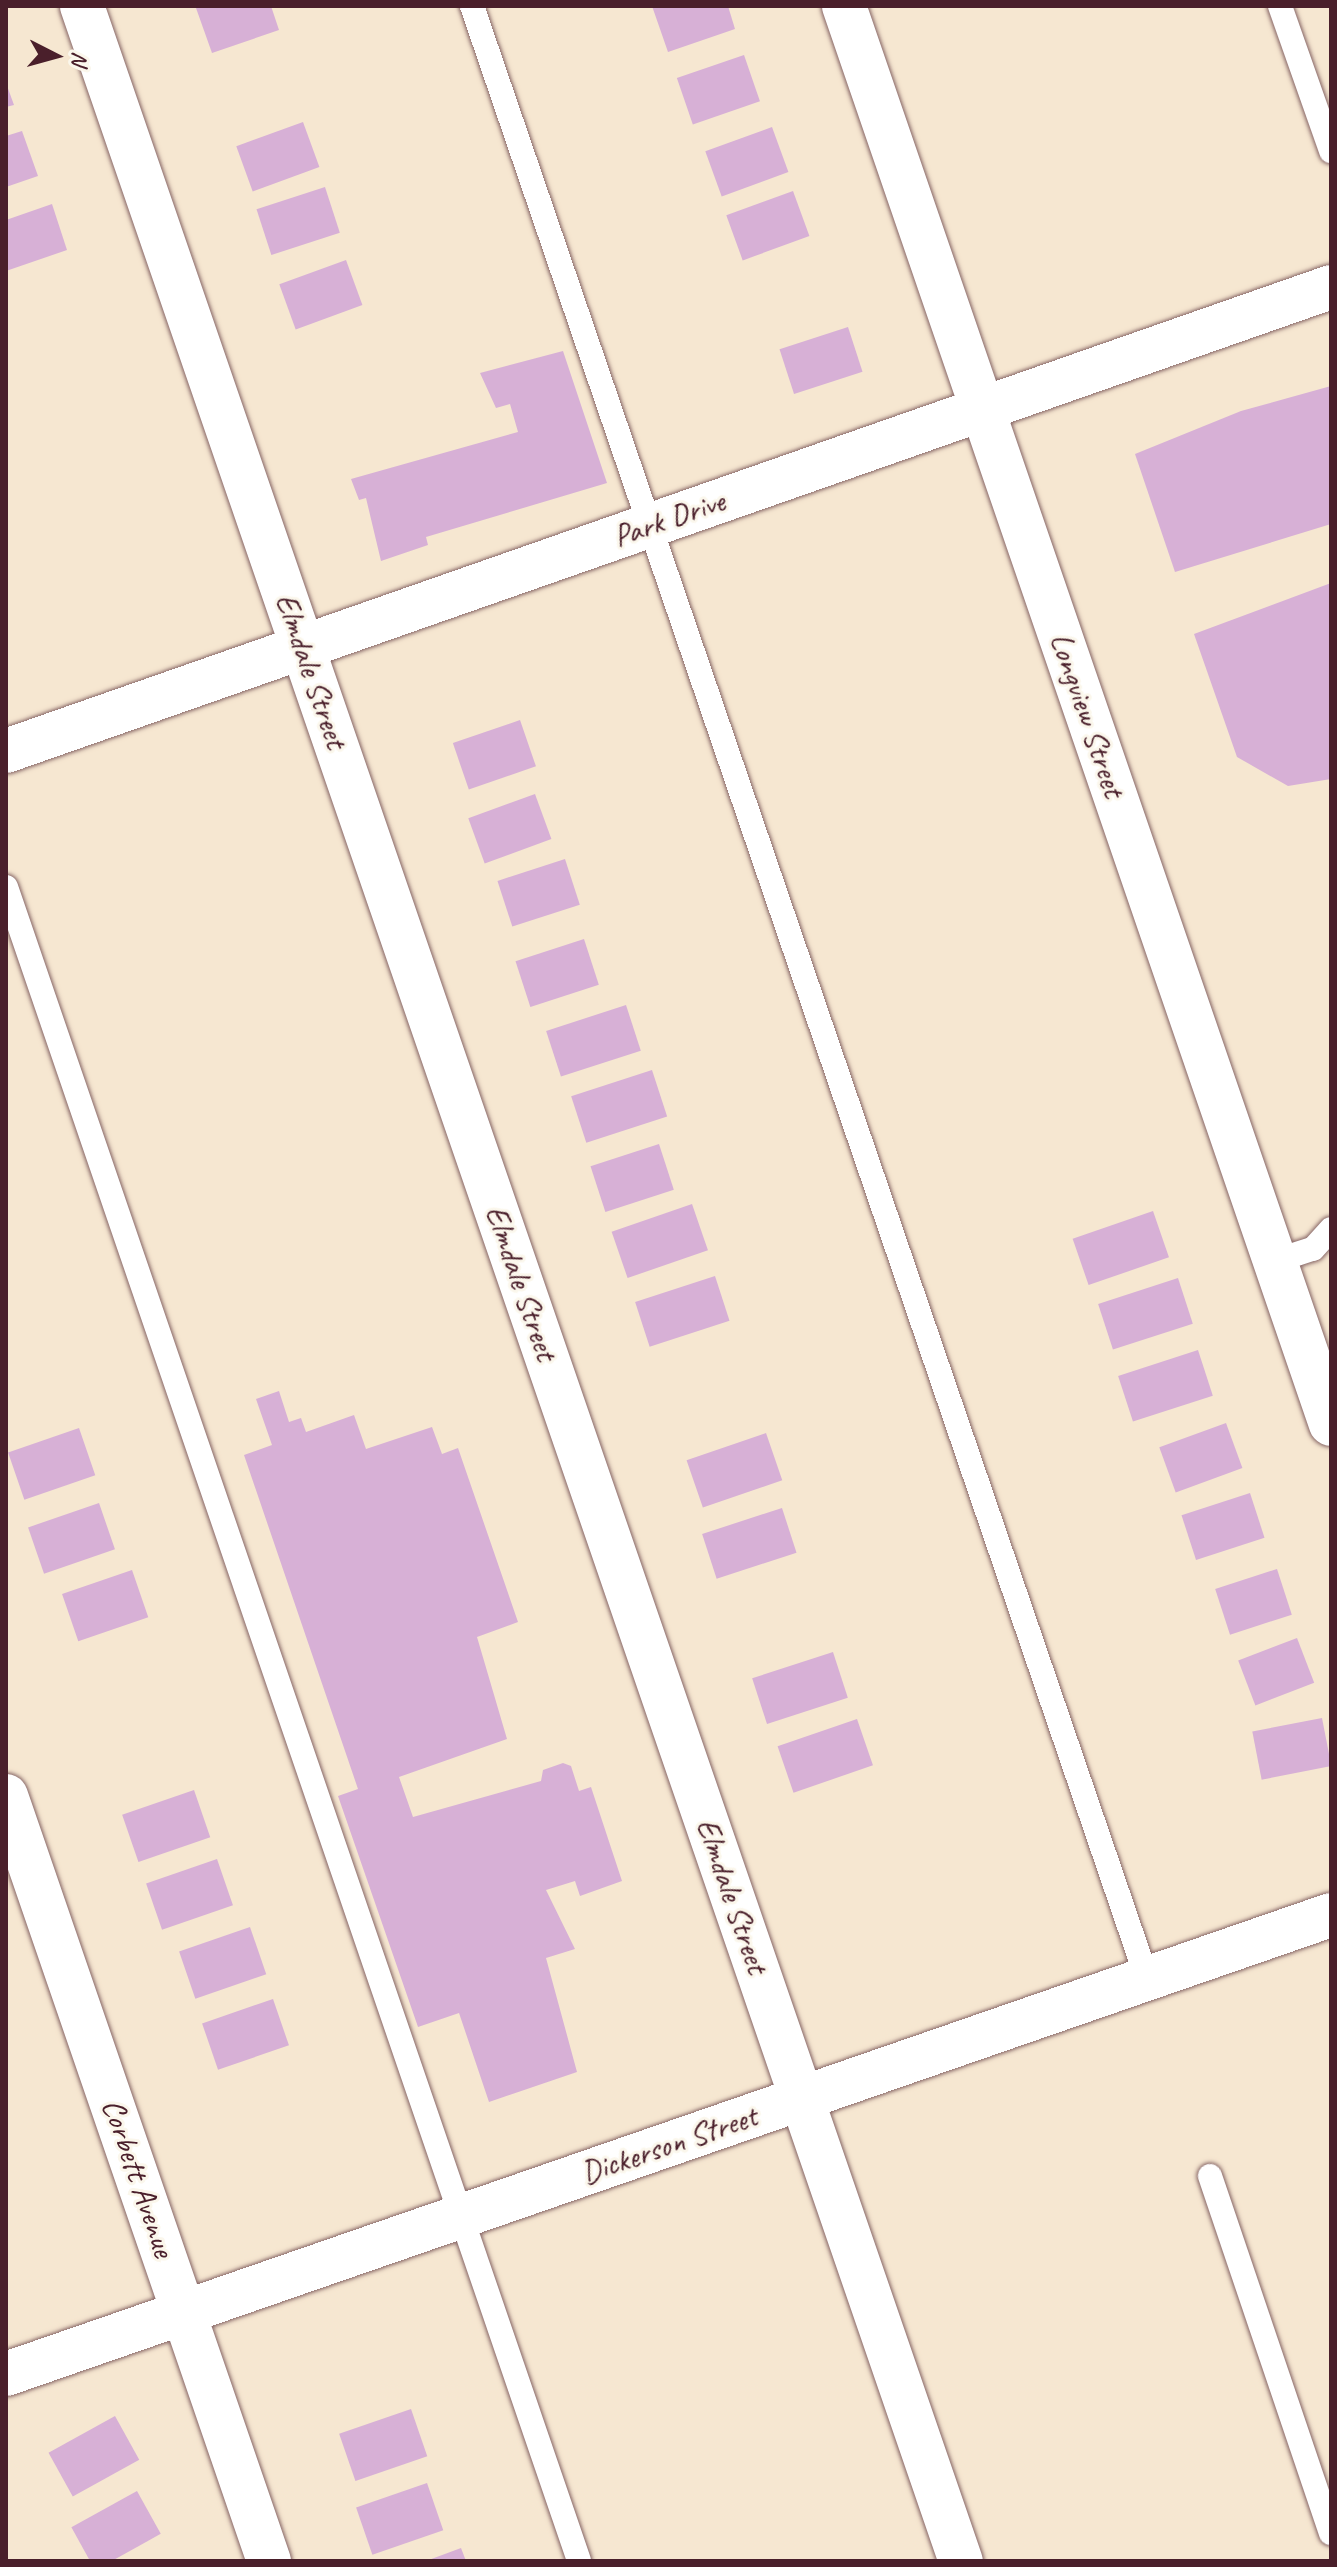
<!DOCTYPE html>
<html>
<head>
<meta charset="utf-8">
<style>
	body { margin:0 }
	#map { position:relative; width:1337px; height:2567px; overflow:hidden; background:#f6e7d1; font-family:Caveat,sans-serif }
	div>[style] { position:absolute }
	.building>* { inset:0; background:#d7b0d6; transform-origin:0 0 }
	.roads { filter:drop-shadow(0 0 2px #866565) drop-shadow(0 0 2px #866565) }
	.service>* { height:24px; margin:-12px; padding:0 12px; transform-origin:12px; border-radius:12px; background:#fff }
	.minor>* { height:44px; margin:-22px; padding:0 22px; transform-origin:22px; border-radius:22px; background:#fff }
	.tertiary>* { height:44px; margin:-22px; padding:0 22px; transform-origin:22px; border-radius:22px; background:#fff }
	span { translate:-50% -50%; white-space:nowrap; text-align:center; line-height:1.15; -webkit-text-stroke:6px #fbf7ec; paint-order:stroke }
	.street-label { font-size:32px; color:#4a1f2b }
	.frame { position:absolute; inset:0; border:8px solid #4a1f2b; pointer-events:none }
	.north { position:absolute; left:16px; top:16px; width:80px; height:80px; -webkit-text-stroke:6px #fbf7ec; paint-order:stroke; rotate:96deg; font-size:22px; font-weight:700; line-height:32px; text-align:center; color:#4a1f2b }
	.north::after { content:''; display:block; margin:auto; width:28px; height:36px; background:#4a1f2b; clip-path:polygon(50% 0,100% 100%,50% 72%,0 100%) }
</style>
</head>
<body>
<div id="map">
	<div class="building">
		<div style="clip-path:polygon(271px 6px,279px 30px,212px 53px,196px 8px)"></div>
		<div style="clip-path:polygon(652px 6px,728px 6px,735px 29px,668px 52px)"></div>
		<div style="left:744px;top:55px;width:49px;height:71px;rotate:71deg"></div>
		<div style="clip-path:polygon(6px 83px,14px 105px,6px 107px)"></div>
		<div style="left:303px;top:122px;width:48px;height:71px;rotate:70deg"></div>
		<div style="left:772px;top:127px;width:48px;height:71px;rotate:70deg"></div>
		<div style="clip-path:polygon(22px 131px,38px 176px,6px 187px,6px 136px)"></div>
		<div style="left:325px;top:187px;width:48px;height:72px;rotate:72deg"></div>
		<div style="left:793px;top:191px;width:48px;height:71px;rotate:70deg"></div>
		<div style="clip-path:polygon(52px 204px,67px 250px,6px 271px,6px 220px)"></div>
		<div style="left:346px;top:260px;width:48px;height:71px;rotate:70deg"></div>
		<div style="left:848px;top:327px;width:47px;height:72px;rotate:72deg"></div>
		<div style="clip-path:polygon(563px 351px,607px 483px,426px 537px,428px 545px,381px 561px,366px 498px,359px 500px,351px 479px,518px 432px,510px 404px,496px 408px,480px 373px)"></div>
		<div style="clip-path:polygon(1331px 386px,1331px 524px,1175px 572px,1135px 454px,1241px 411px)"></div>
		<div style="clip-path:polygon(1331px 583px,1331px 779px,1288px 786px,1237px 757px,1194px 634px)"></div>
		<div style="left:520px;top:720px;width:49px;height:71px;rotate:71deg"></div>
		<div style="left:535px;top:794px;width:48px;height:71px;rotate:70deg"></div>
		<div style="left:565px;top:859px;width:48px;height:71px;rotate:72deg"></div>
		<div style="left:584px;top:939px;width:48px;height:72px;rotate:72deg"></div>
		<div style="left:626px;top:1005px;width:48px;height:84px;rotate:72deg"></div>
		<div style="left:652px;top:1070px;width:49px;height:85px;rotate:72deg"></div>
		<div style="left:659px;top:1144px;width:48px;height:72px;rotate:72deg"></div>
		<div style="left:692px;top:1204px;width:49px;height:85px;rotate:71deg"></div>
		<div style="left:1153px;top:1211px;width:49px;height:85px;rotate:71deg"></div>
		<div style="left:715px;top:1276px;width:47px;height:84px;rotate:72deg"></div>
		<div style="left:1178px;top:1278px;width:48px;height:84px;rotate:72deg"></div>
		<div style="left:1198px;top:1350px;width:48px;height:84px;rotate:72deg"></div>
		<div style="clip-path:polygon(279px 1391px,289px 1422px,301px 1418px,306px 1432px,354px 1415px,366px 1449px,432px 1427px,442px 1454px,458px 1448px,518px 1622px,477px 1637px,507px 1739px,399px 1777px,413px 1817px,541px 1781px,543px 1770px,563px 1763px,571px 1766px,579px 1791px,591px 1787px,622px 1881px,580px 1896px,575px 1881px,546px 1890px,575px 1949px,546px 1958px,577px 2072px,489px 2102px,459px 2013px,418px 2027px,338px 1796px,358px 1789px,244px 1455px,272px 1445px,256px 1399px)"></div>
		<div style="left:1226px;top:1423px;width:48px;height:71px;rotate:70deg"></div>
		<div style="left:79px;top:1428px;width:50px;height:75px;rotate:71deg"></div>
		<div style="left:766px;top:1433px;width:50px;height:84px;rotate:71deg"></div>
		<div style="left:1250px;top:1493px;width:47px;height:72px;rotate:72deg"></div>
		<div style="left:99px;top:1503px;width:49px;height:75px;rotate:71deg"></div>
		<div style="left:782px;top:1508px;width:47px;height:84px;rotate:72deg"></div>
		<div style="left:1277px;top:1569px;width:48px;height:65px;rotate:72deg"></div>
		<div style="left:132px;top:1570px;width:50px;height:74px;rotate:71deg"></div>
		<div style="left:1297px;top:1638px;width:48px;height:63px;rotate:69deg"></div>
		<div style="left:833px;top:1652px;width:48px;height:85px;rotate:72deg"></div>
		<div style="left:1322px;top:1718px;width:49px;height:71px;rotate:79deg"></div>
		<div style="left:857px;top:1719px;width:49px;height:84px;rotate:71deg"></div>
		<div style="left:194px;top:1790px;width:50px;height:76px;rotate:71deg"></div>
		<div style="left:217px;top:1859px;width:49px;height:75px;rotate:71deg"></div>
		<div style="left:250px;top:1927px;width:50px;height:75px;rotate:71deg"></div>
		<div style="left:273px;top:1999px;width:49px;height:75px;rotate:71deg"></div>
		<div style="left:411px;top:2409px;width:50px;height:76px;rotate:71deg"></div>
		<div style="left:115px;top:2416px;width:50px;height:76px;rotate:61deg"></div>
		<div style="left:427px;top:2483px;width:50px;height:75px;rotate:71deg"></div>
		<div style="left:137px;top:2491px;width:49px;height:75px;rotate:61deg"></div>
		<div style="clip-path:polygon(461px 2548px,466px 2561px,426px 2561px)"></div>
	</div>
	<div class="roads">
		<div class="service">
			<div style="left:472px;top:6px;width:2085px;rotate:71.11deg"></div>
			<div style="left:1280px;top:6px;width:154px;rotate:70.6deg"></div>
			<div style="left:6px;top:887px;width:1769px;rotate:71.1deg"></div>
			<div style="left:1275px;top:1261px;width:40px;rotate:-18deg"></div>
			<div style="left:1313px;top:1249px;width:27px;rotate:-48deg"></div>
			<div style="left:1210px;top:2176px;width:377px;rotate:71.3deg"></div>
		</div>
		<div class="minor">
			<div style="left:82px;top:6px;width:2702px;rotate:71.02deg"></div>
			<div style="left:844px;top:6px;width:1499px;rotate:71.05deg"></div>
			<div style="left:6px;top:751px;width:1404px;rotate:-19.3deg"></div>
			<div style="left:6px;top:1796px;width:809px;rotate:71.03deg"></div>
		</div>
		<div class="tertiary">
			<div style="left:6px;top:2374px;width:1402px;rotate:-19.11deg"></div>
		</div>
	</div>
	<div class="street-label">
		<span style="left:669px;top:519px;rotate:-19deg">Park Drive</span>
		<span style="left:311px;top:671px;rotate:71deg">Elmdale Street</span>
		<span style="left:1087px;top:715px;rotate:71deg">Longview Street</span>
		<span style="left:521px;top:1283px;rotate:71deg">Elmdale Street</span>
		<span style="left:732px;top:1896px;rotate:71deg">Elmdale Street</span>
		<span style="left:669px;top:2145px;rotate:-19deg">Dickerson Street</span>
		<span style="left:138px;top:2178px;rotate:71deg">Corbett Avenue</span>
	</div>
	<div class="frame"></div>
	<div class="north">N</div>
</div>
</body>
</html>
